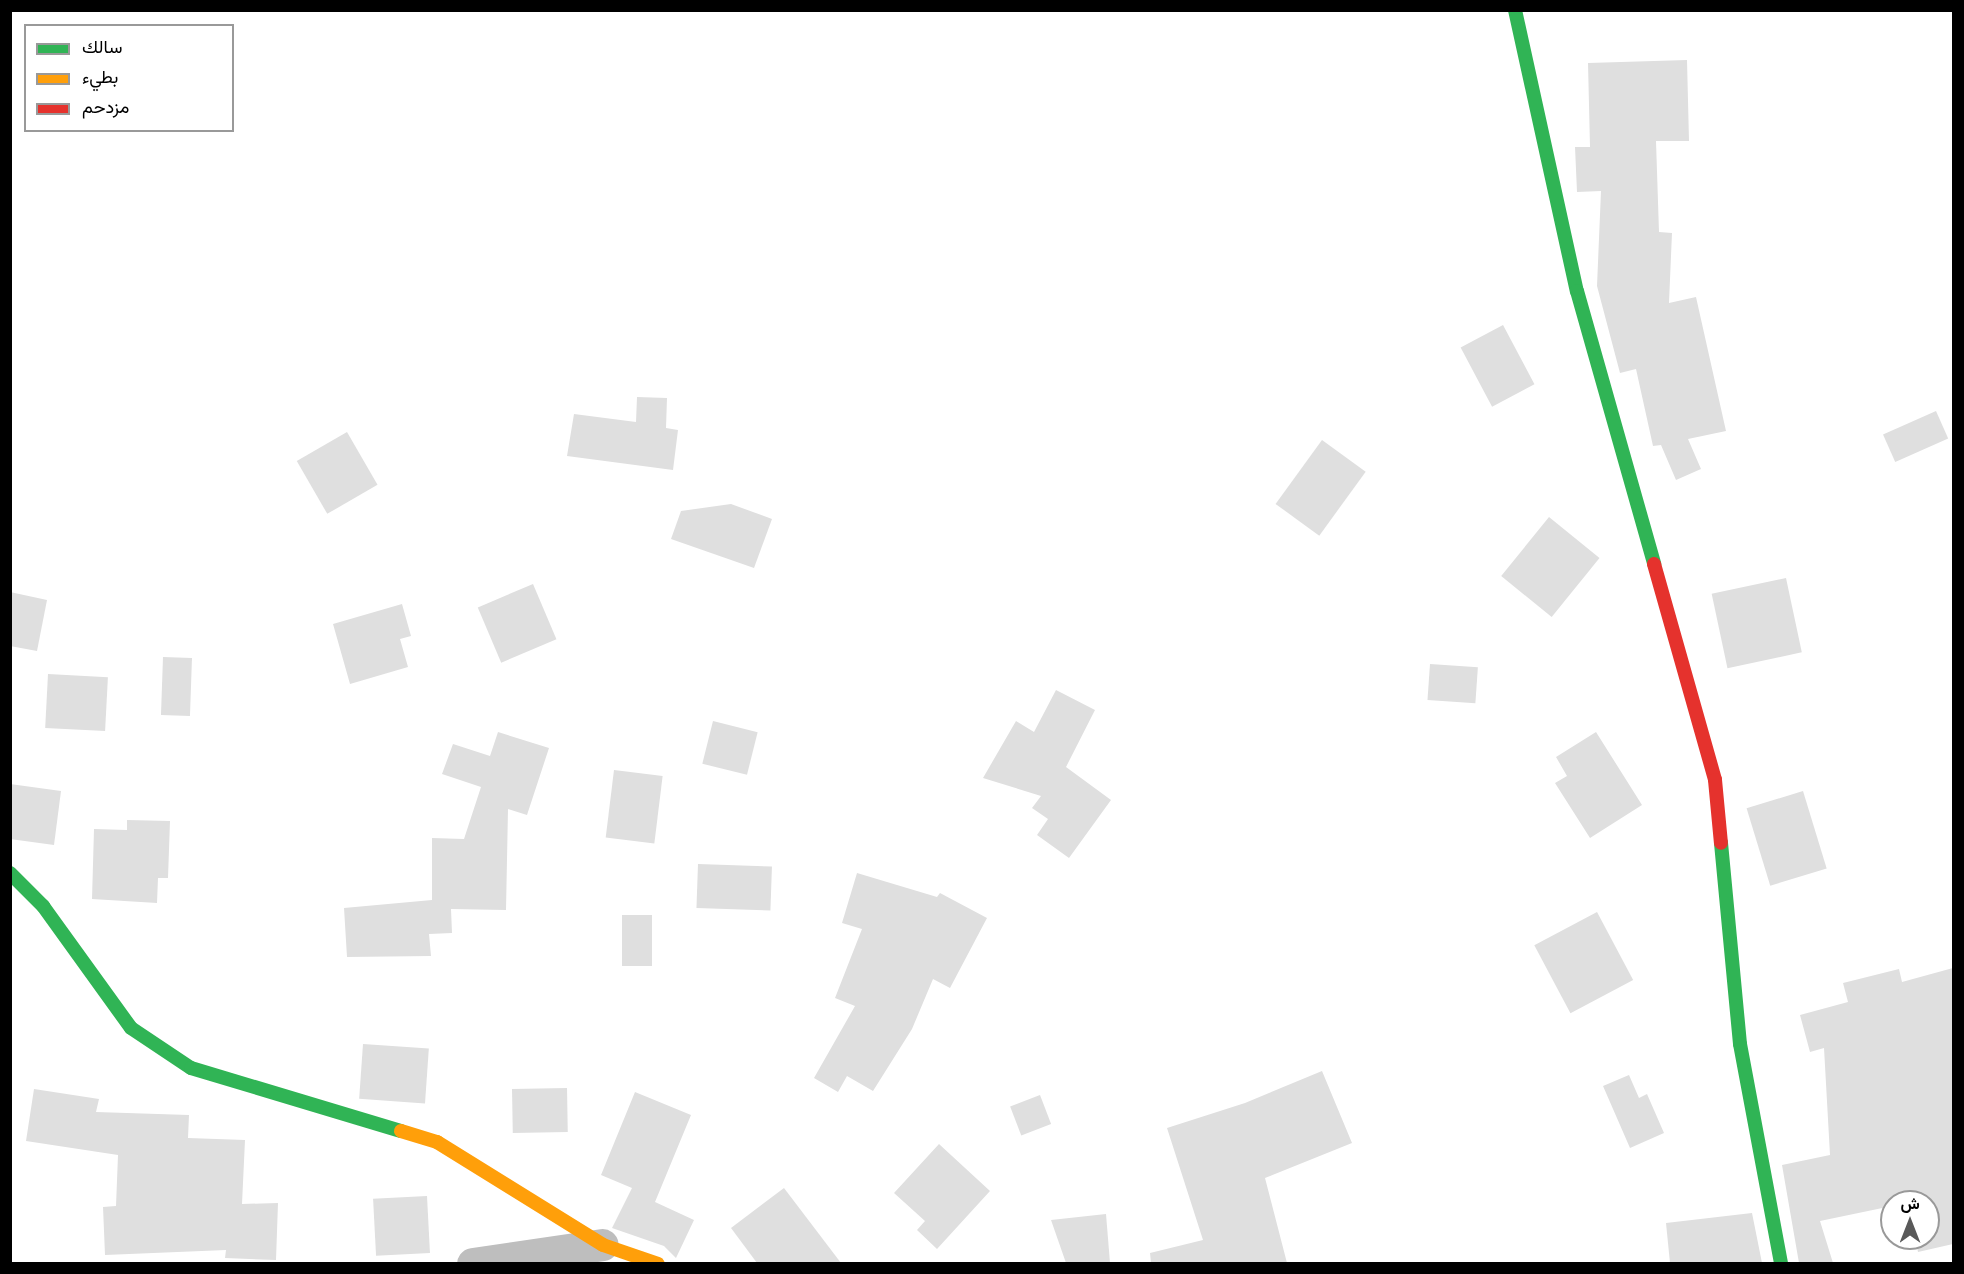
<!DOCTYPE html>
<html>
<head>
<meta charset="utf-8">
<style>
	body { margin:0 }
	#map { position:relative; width:1964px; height:1274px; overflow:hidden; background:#fff; font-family:Montserrat,Vazirmatn,sans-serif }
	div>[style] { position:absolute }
	.building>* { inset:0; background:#dfdfdf; transform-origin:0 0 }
	.street>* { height:32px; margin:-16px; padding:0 16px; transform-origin:16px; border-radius:16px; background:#bebebe }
	.fast>* { height:14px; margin:-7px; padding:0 7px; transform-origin:7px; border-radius:7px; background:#30b455 }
	.slow>* { height:14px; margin:-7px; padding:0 7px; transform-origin:7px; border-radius:7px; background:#ff9f0a }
	.jam>* { height:14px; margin:-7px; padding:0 7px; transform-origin:7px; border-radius:7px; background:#e5322d }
	span { translate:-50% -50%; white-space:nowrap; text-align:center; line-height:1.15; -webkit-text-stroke:5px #fff; paint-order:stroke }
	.frame { position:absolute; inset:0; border:12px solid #000; pointer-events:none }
	.legend { position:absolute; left:24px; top:24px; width:210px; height:108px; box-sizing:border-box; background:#fff; border:2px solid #999; margin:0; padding:8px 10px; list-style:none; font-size:18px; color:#000 }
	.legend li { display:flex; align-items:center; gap:12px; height:30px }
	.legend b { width:30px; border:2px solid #999 }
	.north { position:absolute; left:1880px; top:1190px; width:60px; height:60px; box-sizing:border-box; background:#fff; border:2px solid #999; border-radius:50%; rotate:0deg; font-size:16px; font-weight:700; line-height:24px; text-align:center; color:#000 }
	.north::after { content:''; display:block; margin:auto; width:21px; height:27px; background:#595959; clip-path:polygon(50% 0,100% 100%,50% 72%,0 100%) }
</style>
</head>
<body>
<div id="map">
	<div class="building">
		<div style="clip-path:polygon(1687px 60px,1689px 141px,1656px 141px,1659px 232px,1672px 233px,1669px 303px,1696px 297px,1726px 431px,1688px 439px,1701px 469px,1676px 480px,1661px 445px,1653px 446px,1636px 369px,1620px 373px,1597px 286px,1601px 191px,1577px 192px,1575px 147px,1590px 147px,1588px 63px)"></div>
		<div style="left:1503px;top:325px;width:67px;height:48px;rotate:62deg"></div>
		<div style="clip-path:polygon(637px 397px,667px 398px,666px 428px,678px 430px,673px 470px,567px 456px,574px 414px,636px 422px)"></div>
		<div style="left:1936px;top:411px;width:30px;height:58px;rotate:66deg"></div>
		<div style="left:347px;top:432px;width:61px;height:58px;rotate:60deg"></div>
		<div style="left:1322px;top:440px;width:54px;height:79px;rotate:36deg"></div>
		<div style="clip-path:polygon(731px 504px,772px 519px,754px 568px,671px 539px,681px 511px)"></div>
		<div style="left:1549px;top:517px;width:65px;height:76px;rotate:39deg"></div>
		<div style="left:1786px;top:578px;width:76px;height:76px;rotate:78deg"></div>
		<div style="left:533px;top:584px;width:60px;height:60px;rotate:67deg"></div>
		<div style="clip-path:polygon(10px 592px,47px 600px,37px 651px,10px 646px)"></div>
		<div style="clip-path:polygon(402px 604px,411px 636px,400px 639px,408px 667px,350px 684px,333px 624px)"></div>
		<div style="left:163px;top:657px;width:29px;height:58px;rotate:2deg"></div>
		<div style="left:1430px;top:664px;width:48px;height:36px;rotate:4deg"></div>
		<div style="left:48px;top:674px;width:60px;height:54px;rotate:3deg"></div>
		<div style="clip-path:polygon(1056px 690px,1095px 710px,1066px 767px,1111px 800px,1069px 858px,1037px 835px,1048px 819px,1032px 808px,1041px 796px,983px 778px,1016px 721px,1034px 732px)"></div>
		<div style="left:713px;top:721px;width:46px;height:44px;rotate:14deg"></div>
		<div style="clip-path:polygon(498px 732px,549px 748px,527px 815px,508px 809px,506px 910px,451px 909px,452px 933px,429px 934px,431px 956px,347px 957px,344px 908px,432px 900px,432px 838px,464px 839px,481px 787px,442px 774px,453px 744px,490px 756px)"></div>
		<div style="clip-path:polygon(1596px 732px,1642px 805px,1590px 838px,1555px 783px,1567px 776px,1556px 757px)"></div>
		<div style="left:614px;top:770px;width:49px;height:68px;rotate:7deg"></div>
		<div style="clip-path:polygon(10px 784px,61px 791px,54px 845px,10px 839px)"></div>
		<div style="left:1803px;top:791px;width:81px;height:59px;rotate:73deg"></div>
		<div style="clip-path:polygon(127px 820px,170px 821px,168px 878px,158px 878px,157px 903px,92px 899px,94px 829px,127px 830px)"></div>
		<div style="left:698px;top:864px;width:74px;height:44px;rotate:2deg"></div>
		<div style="clip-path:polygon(857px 873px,937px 897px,940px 893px,987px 918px,950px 988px,933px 979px,912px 1029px,873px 1091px,847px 1076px,838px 1092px,814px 1078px,855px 1006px,835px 998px,862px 929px,842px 923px)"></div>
		<div style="left:1597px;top:912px;width:77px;height:71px;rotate:62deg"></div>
		<div style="left:622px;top:915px;width:30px;height:51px"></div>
		<div style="clip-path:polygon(1953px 968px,1953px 1244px,1918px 1252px,1915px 1238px,1928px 1238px,1928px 1202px,1892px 1202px,1892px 1206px,1820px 1221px,1833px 1263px,1799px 1263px,1782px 1165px,1830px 1155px,1824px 1048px,1810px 1052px,1800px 1015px,1848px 1002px,1843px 983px,1899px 969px,1902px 982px)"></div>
		<div style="left:363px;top:1044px;width:66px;height:55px;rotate:4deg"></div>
		<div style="clip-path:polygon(1322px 1071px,1352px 1143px,1265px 1178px,1287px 1263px,1151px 1263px,1150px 1253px,1203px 1240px,1167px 1128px,1245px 1103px)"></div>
		<div style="clip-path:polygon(1629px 1075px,1639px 1098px,1647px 1094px,1664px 1133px,1630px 1148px,1603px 1086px)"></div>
		<div style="left:567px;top:1088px;width:44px;height:55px;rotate:89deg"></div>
		<div style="clip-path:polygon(34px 1089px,99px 1099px,96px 1112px,189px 1115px,188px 1138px,245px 1140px,242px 1204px,278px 1203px,276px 1260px,225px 1258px,226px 1250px,105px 1255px,103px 1207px,116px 1206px,118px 1155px,26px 1141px)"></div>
		<div style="clip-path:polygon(635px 1092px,691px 1115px,655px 1202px,694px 1220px,676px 1258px,664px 1246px,612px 1228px,632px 1188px,601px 1175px)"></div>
		<div style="left:1040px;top:1095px;width:31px;height:32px;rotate:69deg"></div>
		<div style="clip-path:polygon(939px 1144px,990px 1191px,937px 1249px,917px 1230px,925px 1221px,894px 1193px)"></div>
		<div style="clip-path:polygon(784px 1188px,841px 1263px,757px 1263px,731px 1228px)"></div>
		<div style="left:427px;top:1196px;width:57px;height:54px;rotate:87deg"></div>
		<div style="clip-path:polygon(1752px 1213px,1762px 1263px,1670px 1263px,1666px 1223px)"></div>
		<div style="clip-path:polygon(1106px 1214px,1110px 1263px,1066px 1263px,1051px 1220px)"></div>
	</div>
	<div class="street">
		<div style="left:473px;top:1264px;width:131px;rotate:-8.3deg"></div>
	</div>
	<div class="fast">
		<div style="left:1515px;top:10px;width:288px;rotate:77.6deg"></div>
		<div style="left:1577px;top:291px;width:284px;rotate:74.2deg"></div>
		<div style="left:1721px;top:843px;width:202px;rotate:84.6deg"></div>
		<div style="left:1740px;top:1044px;width:224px;rotate:79.4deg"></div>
		<div style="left:10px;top:873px;width:47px;rotate:45deg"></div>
		<div style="left:43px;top:906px;width:150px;rotate:54.2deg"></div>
		<div style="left:131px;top:1028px;width:72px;rotate:33.7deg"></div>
		<div style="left:191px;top:1068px;width:219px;rotate:16.7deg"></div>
	</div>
	<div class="slow">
		<div style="left:401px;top:1131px;width:38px;rotate:17deg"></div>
		<div style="left:437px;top:1142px;width:195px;rotate:31.8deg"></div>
		<div style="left:603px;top:1245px;width:58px;rotate:19.1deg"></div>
	</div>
	<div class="jam">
		<div style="left:1654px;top:564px;width:224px;rotate:74.2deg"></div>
		<div style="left:1715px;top:780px;width:63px;rotate:84.6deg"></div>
	</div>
	<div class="frame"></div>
	<ul class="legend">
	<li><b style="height:8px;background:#30b455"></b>سالك</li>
	<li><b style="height:8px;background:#ff9f0a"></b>بطيء</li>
	<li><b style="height:8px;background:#e5322d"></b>مزدحم</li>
	</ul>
	<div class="north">ش</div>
</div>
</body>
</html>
